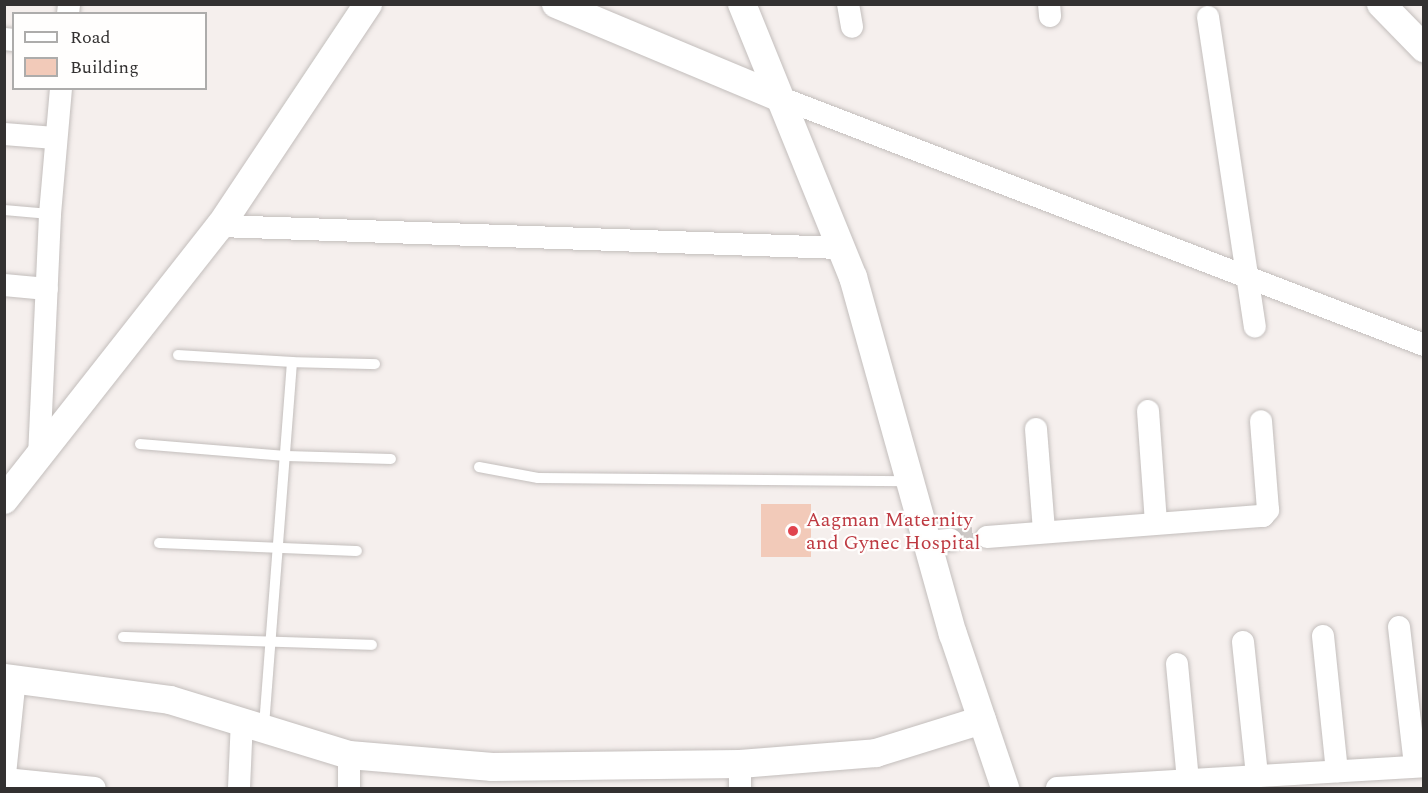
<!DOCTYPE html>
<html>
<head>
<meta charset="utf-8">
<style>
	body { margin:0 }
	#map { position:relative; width:1428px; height:793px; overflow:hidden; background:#f5efed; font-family:Spectral,serif }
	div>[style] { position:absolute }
	.building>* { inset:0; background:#f2cab9; transform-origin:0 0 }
	.minor-tunnel>* { height:22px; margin-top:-11px; transform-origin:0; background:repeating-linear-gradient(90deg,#cec9c7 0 22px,transparent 0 33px) }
	.roads { filter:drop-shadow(0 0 2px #c3bebc) drop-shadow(0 0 2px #c3bebc) }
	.service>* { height:10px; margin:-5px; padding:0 5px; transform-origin:5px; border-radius:5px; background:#fff }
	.minor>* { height:22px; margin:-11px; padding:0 11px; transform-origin:11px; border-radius:11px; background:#fff }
	.tertiary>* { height:28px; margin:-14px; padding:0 14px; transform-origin:14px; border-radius:14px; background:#fff }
	.dots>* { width:16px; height:16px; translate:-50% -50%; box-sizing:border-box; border:3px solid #fffefd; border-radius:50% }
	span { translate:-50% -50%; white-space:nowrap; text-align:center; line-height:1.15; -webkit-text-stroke:4.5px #fffefd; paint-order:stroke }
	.health-label { font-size:20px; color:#be3a42 }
	.left { translate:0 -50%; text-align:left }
	.frame { position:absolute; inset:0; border:6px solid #333131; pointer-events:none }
	.legend { position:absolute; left:12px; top:12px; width:195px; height:78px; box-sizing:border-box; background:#fffefd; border:2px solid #adacab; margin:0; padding:8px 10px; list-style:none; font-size:18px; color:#333131 }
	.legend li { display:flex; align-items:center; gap:12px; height:30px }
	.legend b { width:30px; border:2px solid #adacab }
</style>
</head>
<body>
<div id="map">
	<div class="building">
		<div style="left:761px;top:504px;width:50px;height:53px"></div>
	</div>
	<div class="minor-tunnel">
		<div style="left:951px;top:540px;width:36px;rotate:-5deg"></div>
	</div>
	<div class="roads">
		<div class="service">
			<div style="left:4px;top:210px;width:46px;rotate:5deg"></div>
			<div style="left:178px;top:355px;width:114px;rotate:3.5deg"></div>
			<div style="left:292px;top:362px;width:365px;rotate:94.4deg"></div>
			<div style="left:292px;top:362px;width:83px;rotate:1.4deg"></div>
			<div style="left:140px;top:444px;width:146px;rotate:4.7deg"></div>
			<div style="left:286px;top:456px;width:105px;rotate:1.6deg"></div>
			<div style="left:479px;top:467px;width:60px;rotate:10.6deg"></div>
			<div style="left:538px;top:478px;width:371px;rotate:0.5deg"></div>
			<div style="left:159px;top:543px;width:198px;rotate:2.3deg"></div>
			<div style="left:123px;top:637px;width:249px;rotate:1.8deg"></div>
		</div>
		<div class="minor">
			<div style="left:848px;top:4px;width:23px;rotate:80deg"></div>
			<div style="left:1049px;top:4px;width:12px;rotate:85deg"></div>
			<div style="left:68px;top:14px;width:10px;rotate:-84deg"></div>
			<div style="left:1208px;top:17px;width:313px;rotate:81.4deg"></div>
			<div style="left:4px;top:39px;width:10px;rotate:6deg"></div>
			<div style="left:776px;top:96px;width:694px;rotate:21.02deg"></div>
			<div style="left:4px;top:134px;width:51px;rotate:4.5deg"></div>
			<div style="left:220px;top:226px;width:620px;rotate:2.03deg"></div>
			<div style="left:4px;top:285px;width:43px;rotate:5.3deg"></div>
			<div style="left:1148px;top:411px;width:111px;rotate:85.9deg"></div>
			<div style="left:1036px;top:429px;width:102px;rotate:85.5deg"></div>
			<div style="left:39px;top:457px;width:243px;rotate:-87.4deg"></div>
			<div style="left:50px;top:214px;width:126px;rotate:-85deg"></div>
			<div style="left:987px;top:537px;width:277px;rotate:-4.4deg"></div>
			<div style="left:1263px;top:516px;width:8px;rotate:-50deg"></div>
			<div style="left:1268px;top:510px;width:89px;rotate:-94.5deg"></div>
			<div style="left:926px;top:542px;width:25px;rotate:-5deg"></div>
			<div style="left:1399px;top:627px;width:140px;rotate:83.4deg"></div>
			<div style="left:1323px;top:636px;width:136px;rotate:84.1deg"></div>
			<div style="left:1243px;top:642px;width:135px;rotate:84deg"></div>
			<div style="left:1177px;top:664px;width:117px;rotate:84.6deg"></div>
			<div style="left:740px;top:764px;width:24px;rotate:90deg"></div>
			<div style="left:5px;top:779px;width:90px;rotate:5.7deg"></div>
			<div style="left:4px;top:784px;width:107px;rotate:-84.1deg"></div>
			<div style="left:239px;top:788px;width:68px;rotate:-87.5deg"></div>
			<div style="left:349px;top:788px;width:33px;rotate:-90deg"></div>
			<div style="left:1057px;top:788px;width:368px;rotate:-3.4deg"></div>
		</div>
		<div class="tertiary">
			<div style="left:556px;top:4px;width:238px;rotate:22.7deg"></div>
			<div style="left:742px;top:4px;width:295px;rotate:67.9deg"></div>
			<div style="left:853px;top:277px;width:371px;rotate:74.4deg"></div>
			<div style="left:953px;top:634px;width:163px;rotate:71.3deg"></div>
			<div style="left:1381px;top:4px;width:62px;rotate:45.7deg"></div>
			<div style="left:4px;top:500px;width:349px;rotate:-51.8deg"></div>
			<div style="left:220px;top:226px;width:267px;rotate:-56.3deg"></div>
			<div style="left:4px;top:678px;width:167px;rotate:7.5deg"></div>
			<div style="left:170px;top:700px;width:187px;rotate:17.1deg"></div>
			<div style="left:349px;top:755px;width:144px;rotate:4.8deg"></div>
			<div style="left:492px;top:767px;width:248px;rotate:-0.7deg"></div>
			<div style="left:740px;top:764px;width:136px;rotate:-4.6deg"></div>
			<div style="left:876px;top:753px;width:111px;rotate:-17.3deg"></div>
		</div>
	</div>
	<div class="dots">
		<div style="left:793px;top:531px;background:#e0444e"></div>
	</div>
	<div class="health-label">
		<span class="left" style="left:806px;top:532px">Aagman Maternity<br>and Gynec Hospital</span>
	</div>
	<div class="frame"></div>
	<ul class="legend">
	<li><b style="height:8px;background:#fff"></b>Road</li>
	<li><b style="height:16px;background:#f2cab9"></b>Building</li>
	</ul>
</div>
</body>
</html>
